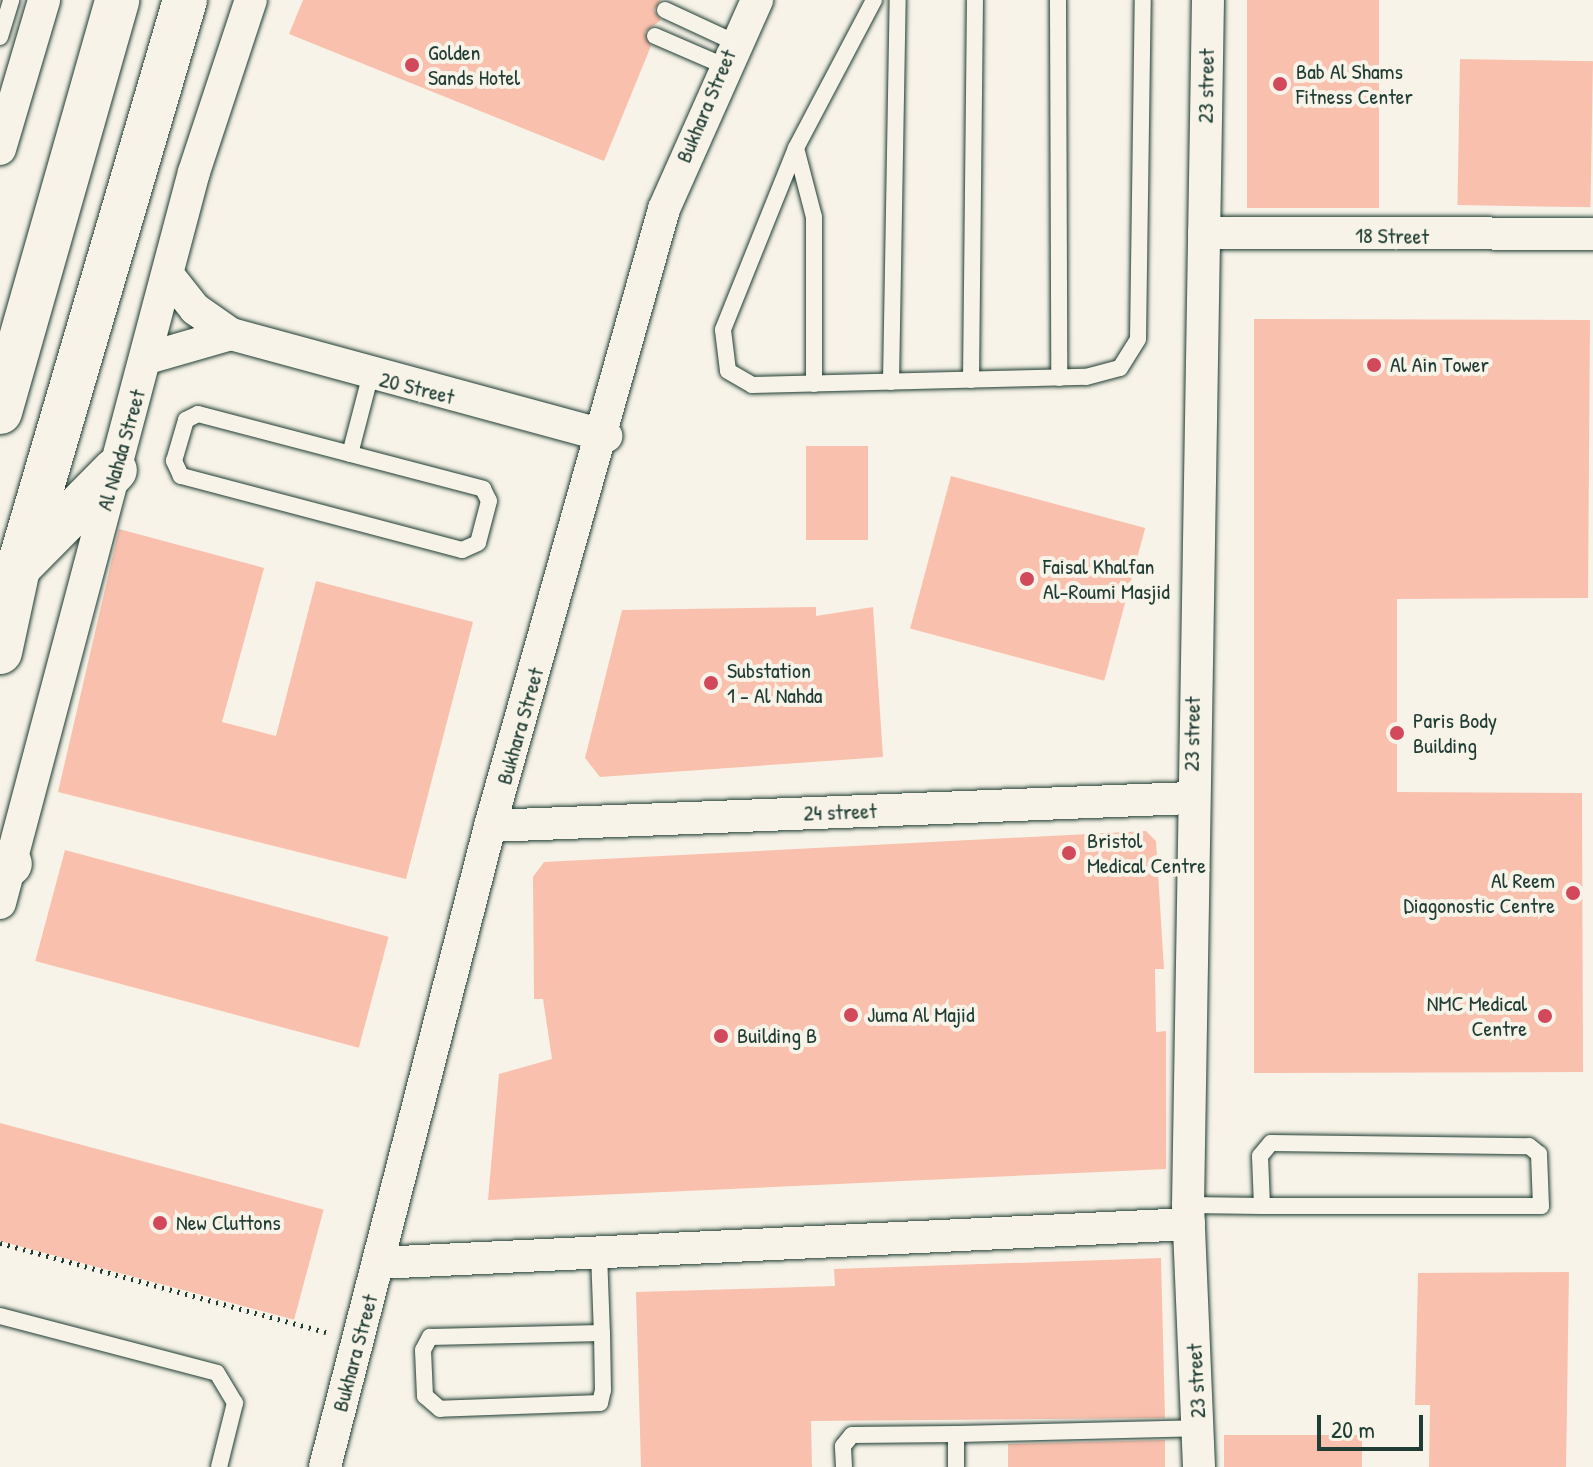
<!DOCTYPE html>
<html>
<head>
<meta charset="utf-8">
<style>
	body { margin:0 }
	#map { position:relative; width:1593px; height:1467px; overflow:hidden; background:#f7f3e8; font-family:"Patrick Hand",sans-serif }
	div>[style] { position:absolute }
	.building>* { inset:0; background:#f9c1ad; transform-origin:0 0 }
	.path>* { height:5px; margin-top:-2.5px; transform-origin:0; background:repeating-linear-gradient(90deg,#1f3d34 0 2px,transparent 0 8px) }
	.roads { filter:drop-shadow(0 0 2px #1f3d34) drop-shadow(0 0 2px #1f3d34) }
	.service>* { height:16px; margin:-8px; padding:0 8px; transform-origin:8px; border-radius:8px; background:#f7f3e8 }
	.minor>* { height:32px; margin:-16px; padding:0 16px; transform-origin:16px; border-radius:16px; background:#f7f3e8 }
	.secondary>* { height:44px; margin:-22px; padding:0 22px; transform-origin:22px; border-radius:22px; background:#f7f3e8 }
	.dots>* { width:22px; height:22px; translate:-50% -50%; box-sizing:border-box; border:4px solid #f7f3e8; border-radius:50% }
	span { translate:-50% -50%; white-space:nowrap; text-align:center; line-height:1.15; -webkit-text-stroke:8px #f7f3e8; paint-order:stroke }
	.poi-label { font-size:22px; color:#1f3d34 }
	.left { translate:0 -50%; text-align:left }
	.right { translate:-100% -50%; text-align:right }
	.street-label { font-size:22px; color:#1f3d34 }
	.scale { position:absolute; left:1317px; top:1415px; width:106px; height:36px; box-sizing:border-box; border:4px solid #1f3d34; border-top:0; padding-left:10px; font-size:24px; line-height:28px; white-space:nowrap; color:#1f3d34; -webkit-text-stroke:6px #f7f3e8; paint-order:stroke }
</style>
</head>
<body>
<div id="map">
	<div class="building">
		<div style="clip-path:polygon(303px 0,661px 0,654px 10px,661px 20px,645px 32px,651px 46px,604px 161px,289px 34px)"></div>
		<div style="left:1247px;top:0;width:132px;height:208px"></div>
		<div style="left:1460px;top:59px;width:133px;height:146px;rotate:1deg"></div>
		<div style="clip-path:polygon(1254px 319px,1590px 320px,1588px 598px,1397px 599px,1397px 792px,1582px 793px,1583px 1072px,1254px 1073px)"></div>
		<div style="left:868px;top:446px;width:94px;height:62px;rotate:90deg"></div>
		<div style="left:951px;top:476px;width:201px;height:158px;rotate:15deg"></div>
		<div style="clip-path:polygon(119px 529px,264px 568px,222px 722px,276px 736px,316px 581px,473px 622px,406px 879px,58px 792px)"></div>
		<div style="clip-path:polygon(816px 607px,816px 616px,873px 607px,883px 757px,600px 777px,585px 758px,622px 610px)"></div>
		<div style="clip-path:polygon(1146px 831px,1156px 841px,1164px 969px,1155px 969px,1156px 1032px,1166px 1031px,1166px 1169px,488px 1200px,499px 1074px,552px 1059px,543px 999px,534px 999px,533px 877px,544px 862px)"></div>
		<div style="left:65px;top:850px;width:335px;height:115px;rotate:15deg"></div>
		<div style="left:0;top:1123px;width:335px;height:114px;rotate:15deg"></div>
		<div style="clip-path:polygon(1161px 1258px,1165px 1418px,811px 1421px,812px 1467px,641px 1467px,636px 1292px,835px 1286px,834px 1269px)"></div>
		<div style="clip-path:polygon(1569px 1272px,1566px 1467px,1429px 1467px,1430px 1405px,1415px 1405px,1418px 1273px)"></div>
		<div style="left:1224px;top:1435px;width:138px;height:32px"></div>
		<div style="clip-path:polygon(1165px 1440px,1165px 1467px,1008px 1467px,1008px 1444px)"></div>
	</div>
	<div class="path">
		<div style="left:0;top:1243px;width:338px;rotate:15.3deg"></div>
	</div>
	<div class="roads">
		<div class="service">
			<div style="left:874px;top:0;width:167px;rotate:117.8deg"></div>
			<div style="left:796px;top:148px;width:196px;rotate:111.9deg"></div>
			<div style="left:723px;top:330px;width:41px;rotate:83deg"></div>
			<div style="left:728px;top:371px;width:28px;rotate:30deg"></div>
			<div style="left:752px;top:385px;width:334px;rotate:-1.4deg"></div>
			<div style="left:1086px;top:377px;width:35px;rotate:-15deg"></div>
			<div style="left:1120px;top:368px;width:34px;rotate:-58deg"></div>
			<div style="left:1138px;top:339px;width:339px;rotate:-89.2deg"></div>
			<div style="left:1058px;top:0;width:378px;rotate:89.8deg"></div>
			<div style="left:665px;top:10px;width:76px;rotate:24.9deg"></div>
			<div style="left:655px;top:36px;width:73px;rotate:23.4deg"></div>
			<div style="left:0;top:37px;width:39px;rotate:-73deg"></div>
			<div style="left:796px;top:148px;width:71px;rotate:75.4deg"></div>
			<div style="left:814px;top:217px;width:167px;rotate:90deg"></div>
			<div style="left:971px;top:380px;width:380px;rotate:-89.4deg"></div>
			<div style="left:891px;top:382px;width:382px;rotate:-89deg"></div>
			<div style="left:198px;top:414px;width:295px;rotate:14.7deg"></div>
			<div style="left:483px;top:489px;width:13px;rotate:63deg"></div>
			<div style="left:489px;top:501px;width:43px;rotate:104.7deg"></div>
			<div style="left:478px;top:543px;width:17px;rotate:156deg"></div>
			<div style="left:462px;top:550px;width:291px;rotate:-165.2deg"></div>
			<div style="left:181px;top:476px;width:17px;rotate:-115deg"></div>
			<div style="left:174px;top:461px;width:43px;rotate:-73.7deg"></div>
			<div style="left:186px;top:420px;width:13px;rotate:-27deg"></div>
			<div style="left:350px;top:454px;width:80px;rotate:-75.4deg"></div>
			<div style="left:1271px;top:1143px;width:258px;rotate:0.7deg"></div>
			<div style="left:1529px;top:1146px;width:13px;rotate:39deg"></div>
			<div style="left:1539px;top:1154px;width:52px;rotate:87.8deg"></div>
			<div style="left:1541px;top:1206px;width:279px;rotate:180deg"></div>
			<div style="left:1262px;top:1206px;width:50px;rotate:-92.3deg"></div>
			<div style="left:1260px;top:1156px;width:17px;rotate:-50deg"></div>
			<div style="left:1188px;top:1205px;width:74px;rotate:0.8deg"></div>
			<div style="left:599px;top:1253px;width:80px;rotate:87.9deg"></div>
			<div style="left:602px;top:1333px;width:57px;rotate:89deg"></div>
			<div style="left:603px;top:1390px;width:13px;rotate:103deg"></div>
			<div style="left:600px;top:1403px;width:160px;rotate:177.9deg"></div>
			<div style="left:440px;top:1409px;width:20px;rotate:-139deg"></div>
			<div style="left:425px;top:1396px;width:46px;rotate:-92.5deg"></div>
			<div style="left:423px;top:1350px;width:15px;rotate:-62deg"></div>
			<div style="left:430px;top:1337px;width:172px;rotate:-1.3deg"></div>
			<div style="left:0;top:1316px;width:224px;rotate:14.7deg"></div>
			<div style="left:217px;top:1373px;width:35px;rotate:59deg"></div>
			<div style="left:235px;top:1403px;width:66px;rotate:104deg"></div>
			<div style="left:956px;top:1434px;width:242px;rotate:-1.4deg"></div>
			<div style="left:844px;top:1467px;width:21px;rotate:-93deg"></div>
			<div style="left:843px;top:1446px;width:14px;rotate:-51deg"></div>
			<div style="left:852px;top:1435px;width:104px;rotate:-0.6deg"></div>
			<div style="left:956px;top:1434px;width:33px;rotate:90deg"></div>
		</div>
		<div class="minor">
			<div style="left:0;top:149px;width:155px;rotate:-73.5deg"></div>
			<div style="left:1204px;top:233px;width:389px;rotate:0.1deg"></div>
			<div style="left:168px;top:275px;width:43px;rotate:51.5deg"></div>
			<div style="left:195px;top:309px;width:44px;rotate:34.8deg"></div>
			<div style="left:231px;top:334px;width:389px;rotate:15.2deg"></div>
			<div style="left:148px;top:358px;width:86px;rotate:-16.1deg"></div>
			<div style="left:490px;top:826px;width:702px;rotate:-2.29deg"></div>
			<div style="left:0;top:903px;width:756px;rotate:-75.14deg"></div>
			<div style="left:194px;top:172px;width:181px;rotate:-71.7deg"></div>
			<div style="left:378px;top:1263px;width:812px;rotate:-2.75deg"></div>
			<div style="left:325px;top:1467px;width:662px;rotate:-75.56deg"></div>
			<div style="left:490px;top:826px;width:641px;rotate:-74.25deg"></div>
			<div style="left:664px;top:209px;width:229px;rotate:-66deg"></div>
			<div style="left:1199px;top:1467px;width:262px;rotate:-92.4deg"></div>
			<div style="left:1188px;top:1205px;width:1205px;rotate:-89.05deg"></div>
		</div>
		<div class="secondary">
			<div style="left:0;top:412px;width:428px;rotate:-74.1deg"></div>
			<div style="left:22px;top:564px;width:132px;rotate:-45.3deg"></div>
			<div style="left:0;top:652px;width:85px;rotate:-77.8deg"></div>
			<div style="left:18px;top:569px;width:593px;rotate:-73.64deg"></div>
			<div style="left:0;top:862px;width:10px;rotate:11deg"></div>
		</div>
	</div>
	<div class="dots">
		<div style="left:412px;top:65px;background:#d1495b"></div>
		<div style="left:1280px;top:84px;background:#d1495b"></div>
		<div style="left:1374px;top:365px;background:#d1495b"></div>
		<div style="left:1027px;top:579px;background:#d1495b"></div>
		<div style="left:711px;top:683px;background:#d1495b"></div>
		<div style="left:1397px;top:733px;background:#d1495b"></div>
		<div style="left:1069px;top:853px;background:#d1495b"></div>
		<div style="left:1573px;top:893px;background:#d1495b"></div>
		<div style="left:851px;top:1015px;background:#d1495b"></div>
		<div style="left:1545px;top:1016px;background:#d1495b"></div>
		<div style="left:721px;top:1036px;background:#d1495b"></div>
		<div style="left:160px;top:1223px;background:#d1495b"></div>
	</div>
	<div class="poi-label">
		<span class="left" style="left:428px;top:65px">Golden<br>Sands Hotel</span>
		<span class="left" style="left:1296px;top:84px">Bab Al Shams<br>Fitness Center</span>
		<span class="left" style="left:1390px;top:365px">Al Ain Tower</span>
		<span class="left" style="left:1043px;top:579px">Faisal Khalfan<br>Al-Roumi Masjid</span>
		<span class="left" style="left:727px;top:683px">Substation<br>1 - Al Nahda</span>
		<span class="left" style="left:1413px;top:733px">Paris Body<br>Building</span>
		<span class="left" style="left:1087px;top:853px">Bristol<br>Medical Centre</span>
		<span class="right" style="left:1555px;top:893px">Al Reem<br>Diagonostic Centre</span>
		<span class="right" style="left:1527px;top:1016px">NMC Medical<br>Centre</span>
		<span class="left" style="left:867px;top:1015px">Juma Al Majid</span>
		<span class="left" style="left:737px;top:1036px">Building B</span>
		<span class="left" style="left:176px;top:1223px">New Cluttons</span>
	</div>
	<div class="street-label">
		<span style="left:1206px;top:86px;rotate:-89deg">23 street</span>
		<span style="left:706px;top:106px;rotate:-67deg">Bukhara Street</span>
		<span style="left:1392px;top:236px;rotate:1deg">18 Street</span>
		<span style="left:417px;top:388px;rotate:14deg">20 Street</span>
		<span style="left:121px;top:450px;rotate:-74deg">Al Nahda Street</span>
		<span style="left:520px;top:726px;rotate:-74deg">Bukhara Street</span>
		<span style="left:1192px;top:734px;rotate:-89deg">23 street</span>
		<span style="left:840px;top:812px;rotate:-2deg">24 street</span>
		<span style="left:355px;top:1353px;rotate:-75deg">Bukhara Street</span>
		<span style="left:1196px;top:1381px;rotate:-93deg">23 street</span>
	</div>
	<div class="scale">20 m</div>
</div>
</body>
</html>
